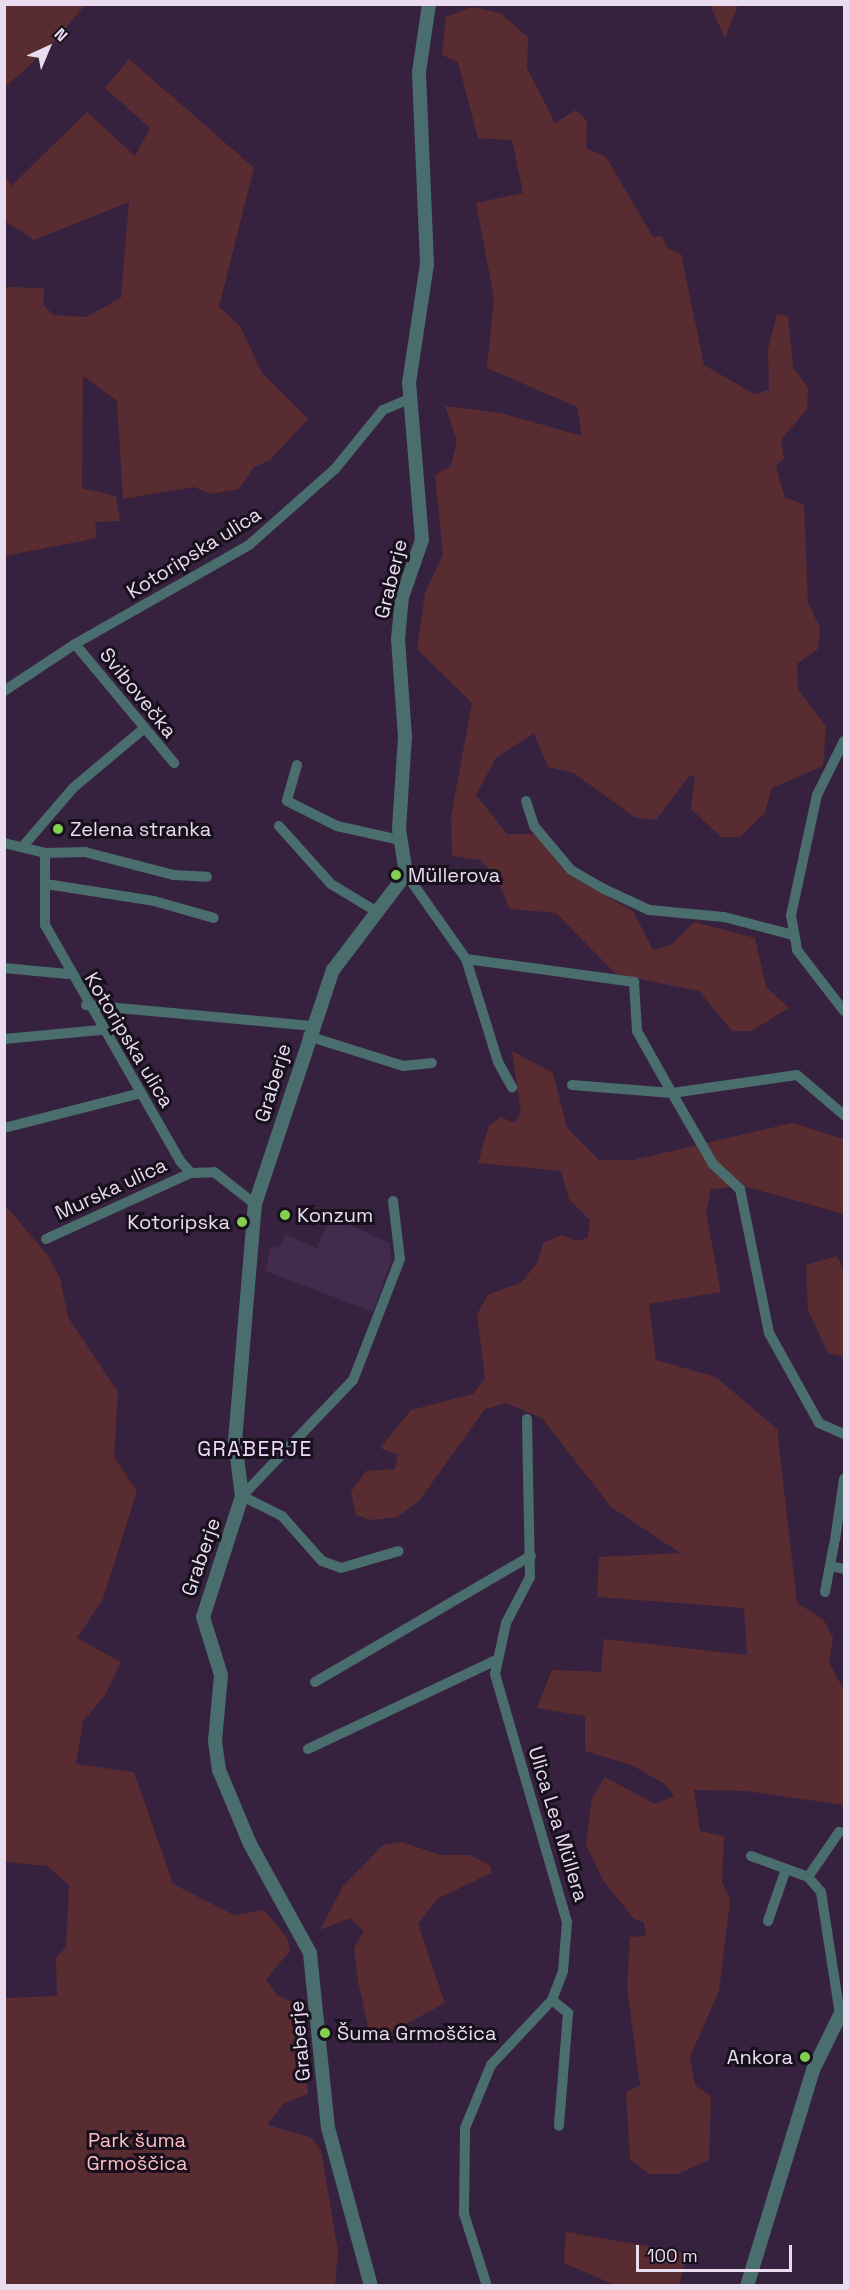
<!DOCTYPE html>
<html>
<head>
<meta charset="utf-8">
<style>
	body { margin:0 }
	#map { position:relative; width:849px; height:2290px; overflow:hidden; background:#36223f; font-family:"Space Grotesk",sans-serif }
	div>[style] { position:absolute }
	.built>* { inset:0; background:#422b4d }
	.green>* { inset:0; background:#592c31 }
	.stream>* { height:3px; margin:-1.5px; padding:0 1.5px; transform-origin:1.5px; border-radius:1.5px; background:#30501a }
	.minor>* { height:10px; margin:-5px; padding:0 5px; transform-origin:5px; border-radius:5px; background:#4a6d6d }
	.tertiary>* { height:14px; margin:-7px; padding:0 7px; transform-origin:7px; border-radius:7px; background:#4a6d6d }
	.dots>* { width:16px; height:16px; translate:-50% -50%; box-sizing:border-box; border:3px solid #19101d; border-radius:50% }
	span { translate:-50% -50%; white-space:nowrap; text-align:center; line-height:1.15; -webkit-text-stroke:6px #19101d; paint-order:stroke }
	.street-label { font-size:20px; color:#e9dcef }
	.poi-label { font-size:20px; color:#e9dcef }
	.left { translate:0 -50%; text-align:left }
	.right { translate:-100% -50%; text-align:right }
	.park-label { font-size:20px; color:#fcbec2 }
	.neighbourhood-label { font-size:21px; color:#f0d7fd; letter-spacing:1.5px }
	.frame { position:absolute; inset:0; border:6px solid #e9dcef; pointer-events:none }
	.north { position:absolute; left:18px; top:18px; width:60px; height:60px; -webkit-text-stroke:4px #19101d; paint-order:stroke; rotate:44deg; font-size:16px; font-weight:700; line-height:24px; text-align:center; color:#e9dcef }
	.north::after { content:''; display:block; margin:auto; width:21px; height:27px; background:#e9dcef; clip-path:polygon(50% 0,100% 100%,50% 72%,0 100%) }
	.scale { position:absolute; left:636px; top:2245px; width:156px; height:27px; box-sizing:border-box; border:3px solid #e9dcef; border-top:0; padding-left:8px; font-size:18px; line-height:21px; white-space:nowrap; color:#e9dcef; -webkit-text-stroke:4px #19101d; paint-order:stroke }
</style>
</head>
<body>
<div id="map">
	<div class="built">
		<div style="clip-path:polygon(330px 1216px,389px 1243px,392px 1259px,373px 1312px,265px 1271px,271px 1246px,279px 1248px,285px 1234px,317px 1248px)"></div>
	</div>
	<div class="green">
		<div style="clip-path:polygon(5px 4px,85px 5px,50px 47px,5px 87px)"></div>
		<div style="clip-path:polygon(710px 5px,738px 5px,725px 38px)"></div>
		<div style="clip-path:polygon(472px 7px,500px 13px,528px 37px,527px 68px,555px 123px,576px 110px,587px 121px,586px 148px,606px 157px,653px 237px,662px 236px,667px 248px,681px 254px,704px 365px,754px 394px,769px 390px,768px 349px,777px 314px,788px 316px,793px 367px,808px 388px,807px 409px,781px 440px,784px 458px,776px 466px,785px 498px,804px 504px,808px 602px,820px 628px,818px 649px,797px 664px,798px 689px,826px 727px,823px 766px,772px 788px,765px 812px,740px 837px,721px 837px,691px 809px,695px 777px,689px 776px,656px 820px,634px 817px,574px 773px,548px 767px,534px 733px,496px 758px,476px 795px,507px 834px,535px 834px,567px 874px,633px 911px,653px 950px,671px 945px,694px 922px,755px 938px,766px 987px,789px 1008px,751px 1031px,732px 1031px,699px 991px,616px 974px,556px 913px,510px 909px,494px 874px,480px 860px,452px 856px,451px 817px,472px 703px,417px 649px,425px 593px,443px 554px,435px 475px,451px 466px,457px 440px,445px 406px,501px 413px,582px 436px,577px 407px,487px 368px,494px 298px,476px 203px,523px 193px,512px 140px,478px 138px,458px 62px,442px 55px,446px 17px)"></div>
		<div style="clip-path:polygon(129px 59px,254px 168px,219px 307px,240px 326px,262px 373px,308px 419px,270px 460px,254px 467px,239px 489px,211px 494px,194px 487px,123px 499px,117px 401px,83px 376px,82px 488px,116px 496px,120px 521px,95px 522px,97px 538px,5px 556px,5px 287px,44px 288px,43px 304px,53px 315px,86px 317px,121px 298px,129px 202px,34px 240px,5px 221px,5px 174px,11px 186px,87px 112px,135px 156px,150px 128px,105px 88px)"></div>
		<div style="clip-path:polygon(512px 1051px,553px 1073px,567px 1128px,599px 1160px,634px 1160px,792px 1123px,844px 1139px,844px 1214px,743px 1186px,711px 1189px,706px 1213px,721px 1292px,649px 1304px,656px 1360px,716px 1377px,777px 1429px,797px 1603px,823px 1619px,833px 1638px,829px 1663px,844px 1690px,844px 1805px,746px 1791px,694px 1790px,700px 1831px,724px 1836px,722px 1882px,730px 1900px,719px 1991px,690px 2057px,695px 2085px,711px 2097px,709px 2160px,678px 2174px,649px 2174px,630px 2159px,626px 2092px,640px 2085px,627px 1987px,630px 1937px,646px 1936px,644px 1922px,634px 1919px,603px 1880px,586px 1845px,592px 1798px,605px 1777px,655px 1804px,674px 1796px,666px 1785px,632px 1765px,585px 1751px,585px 1716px,537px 1708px,552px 1670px,601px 1672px,604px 1639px,747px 1655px,744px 1608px,597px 1597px,599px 1557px,680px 1553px,611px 1507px,542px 1418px,506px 1403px,485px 1409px,419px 1501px,397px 1517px,371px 1520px,356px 1515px,351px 1492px,366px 1471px,395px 1469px,398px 1455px,380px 1448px,411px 1410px,473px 1394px,485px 1378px,477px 1314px,489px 1294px,521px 1283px,538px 1262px,543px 1243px,562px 1235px,576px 1241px,588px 1238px,590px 1220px,569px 1199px,561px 1171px,478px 1163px,489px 1125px,501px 1117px,514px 1123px,521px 1112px)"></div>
		<div style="clip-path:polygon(5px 1205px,48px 1256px,60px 1278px,68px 1317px,118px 1392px,114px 1457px,137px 1491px,103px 1599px,77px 1638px,121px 1662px,105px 1695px,83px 1721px,76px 1764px,134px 1772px,173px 1884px,234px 1915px,264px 1910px,287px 1938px,290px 1951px,266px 1979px,277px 1995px,297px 2004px,308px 2094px,283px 2104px,267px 2125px,310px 2137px,321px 2150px,338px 2251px,335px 2285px,5px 2285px,5px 1998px,57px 1996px,56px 1958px,66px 1947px,69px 1885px,47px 1866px,5px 1862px)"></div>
		<div style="clip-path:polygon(837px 1256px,844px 1271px,844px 1357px,828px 1353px,808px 1310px,806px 1265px)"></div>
		<div style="clip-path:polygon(402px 1842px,440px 1855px,470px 1855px,491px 1866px,491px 1873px,437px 1899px,418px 1924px,445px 2003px,382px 2037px,368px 2027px,358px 1981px,354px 1948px,364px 1931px,350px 1918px,320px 1930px,343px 1886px,383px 1845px)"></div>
		<div style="clip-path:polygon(566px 2232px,687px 2253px,679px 2285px,615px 2285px,564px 2263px)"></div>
	</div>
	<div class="stream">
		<div style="left:105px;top:2134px;width:4px;rotate:14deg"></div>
	</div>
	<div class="minor">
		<div style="left:75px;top:644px;width:155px;rotate:50.2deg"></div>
		<div style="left:4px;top:691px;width:85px;rotate:-33.5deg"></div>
		<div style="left:75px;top:644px;width:200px;rotate:-29.6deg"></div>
		<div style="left:249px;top:545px;width:115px;rotate:-41.5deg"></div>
		<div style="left:335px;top:469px;width:76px;rotate:-50.9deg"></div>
		<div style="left:383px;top:410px;width:28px;rotate:-23deg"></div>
		<div style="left:844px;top:741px;width:60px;rotate:116.6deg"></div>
		<div style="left:817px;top:795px;width:123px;rotate:102.2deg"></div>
		<div style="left:791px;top:915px;width:36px;rotate:80deg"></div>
		<div style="left:797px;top:950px;width:77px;rotate:52.4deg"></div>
		<div style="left:297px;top:765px;width:37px;rotate:106deg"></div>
		<div style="left:287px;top:801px;width:56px;rotate:26.6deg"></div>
		<div style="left:337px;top:826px;width:65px;rotate:12.5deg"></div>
		<div style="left:526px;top:801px;width:26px;rotate:72deg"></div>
		<div style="left:534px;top:826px;width:57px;rotate:49.9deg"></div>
		<div style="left:571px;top:870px;width:38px;rotate:30deg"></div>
		<div style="left:604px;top:889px;width:50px;rotate:25deg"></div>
		<div style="left:649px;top:910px;width:75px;rotate:5.3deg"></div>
		<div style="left:724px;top:917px;width:71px;rotate:14.6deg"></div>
		<div style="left:279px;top:826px;width:78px;rotate:48.1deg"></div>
		<div style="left:331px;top:884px;width:56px;rotate:31.1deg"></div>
		<div style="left:4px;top:843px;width:42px;rotate:13.7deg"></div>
		<div style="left:45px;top:853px;width:72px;rotate:90deg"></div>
		<div style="left:45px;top:925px;width:272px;rotate:60.2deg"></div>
		<div style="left:180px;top:1161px;width:16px;rotate:47deg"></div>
		<div style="left:191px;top:1173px;width:23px;rotate:-2deg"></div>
		<div style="left:214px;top:1172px;width:52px;rotate:38deg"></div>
		<div style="left:24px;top:845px;width:75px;rotate:-49.3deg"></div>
		<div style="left:73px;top:788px;width:90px;rotate:-40deg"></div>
		<div style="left:45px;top:853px;width:40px;rotate:-1.4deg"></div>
		<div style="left:85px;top:852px;width:92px;rotate:14.5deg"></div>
		<div style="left:174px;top:875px;width:33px;rotate:3deg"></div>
		<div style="left:406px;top:874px;width:104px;rotate:54.8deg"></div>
		<div style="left:466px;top:959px;width:108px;rotate:72.7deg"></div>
		<div style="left:498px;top:1062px;width:29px;rotate:61deg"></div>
		<div style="left:46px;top:884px;width:109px;rotate:8.9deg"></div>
		<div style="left:154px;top:901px;width:62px;rotate:15.8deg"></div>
		<div style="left:466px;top:959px;width:170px;rotate:7.8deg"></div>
		<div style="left:634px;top:982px;width:49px;rotate:86.5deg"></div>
		<div style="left:637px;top:1031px;width:71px;rotate:60.6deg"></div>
		<div style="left:672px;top:1093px;width:126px;rotate:-8.2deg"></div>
		<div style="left:797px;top:1075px;width:62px;rotate:40.4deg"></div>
		<div style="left:4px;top:968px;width:64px;rotate:5.4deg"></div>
		<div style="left:86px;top:1005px;width:226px;rotate:5.3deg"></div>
		<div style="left:308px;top:1036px;width:100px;rotate:17.5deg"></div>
		<div style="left:403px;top:1066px;width:29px;rotate:-6deg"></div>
		<div style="left:4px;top:1039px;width:97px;rotate:-5.3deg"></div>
		<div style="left:572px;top:1085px;width:100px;rotate:4.6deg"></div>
		<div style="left:672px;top:1093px;width:82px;rotate:60deg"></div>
		<div style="left:713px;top:1164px;width:37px;rotate:43deg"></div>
		<div style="left:740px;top:1189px;width:147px;rotate:78.6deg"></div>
		<div style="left:769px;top:1333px;width:103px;rotate:60.9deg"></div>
		<div style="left:819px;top:1423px;width:27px;rotate:24deg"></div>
		<div style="left:4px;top:1128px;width:137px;rotate:-14.3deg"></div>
		<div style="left:393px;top:1201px;width:58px;rotate:83.1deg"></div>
		<div style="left:400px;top:1259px;width:130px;rotate:111.2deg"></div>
		<div style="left:353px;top:1380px;width:161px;rotate:133.7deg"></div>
		<div style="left:242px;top:1496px;width:45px;rotate:26.6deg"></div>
		<div style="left:282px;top:1516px;width:60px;rotate:48.4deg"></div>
		<div style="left:322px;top:1561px;width:20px;rotate:20deg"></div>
		<div style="left:341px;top:1568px;width:60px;rotate:-16.3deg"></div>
		<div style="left:46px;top:1239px;width:159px;rotate:-24.5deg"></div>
		<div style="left:835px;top:1540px;width:62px;rotate:-81.6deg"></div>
		<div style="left:831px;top:1566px;width:13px;rotate:13deg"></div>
		<div style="left:825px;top:1592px;width:49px;rotate:-79.4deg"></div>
		<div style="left:315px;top:1682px;width:250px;rotate:-30.3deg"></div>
		<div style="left:308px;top:1749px;width:208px;rotate:-25.3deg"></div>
		<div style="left:751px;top:1856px;width:61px;rotate:20.2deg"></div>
		<div style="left:808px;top:1877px;width:20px;rotate:49deg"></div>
		<div style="left:821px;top:1892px;width:124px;rotate:81.2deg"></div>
		<div style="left:808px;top:1877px;width:55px;rotate:-55.4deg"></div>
		<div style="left:768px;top:1921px;width:55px;rotate:-70.9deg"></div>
		<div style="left:552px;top:2000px;width:21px;rotate:39deg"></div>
		<div style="left:568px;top:2013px;width:113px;rotate:94.6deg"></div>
		<div style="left:487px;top:2286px;width:76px;rotate:-107.7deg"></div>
		<div style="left:464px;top:2214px;width:86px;rotate:-89.3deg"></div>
		<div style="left:465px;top:2128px;width:68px;rotate:-67.6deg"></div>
		<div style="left:491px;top:2065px;width:89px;rotate:-46.8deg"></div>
		<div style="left:552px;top:2000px;width:31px;rotate:-69deg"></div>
		<div style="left:563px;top:1971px;width:49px;rotate:-85.3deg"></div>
		<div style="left:567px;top:1922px;width:258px;rotate:-106.2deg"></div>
		<div style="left:495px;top:1674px;width:52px;rotate:-77.8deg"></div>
		<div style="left:506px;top:1623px;width:52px;rotate:-62.4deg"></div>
		<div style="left:530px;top:1577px;width:158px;rotate:-91.1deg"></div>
	</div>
	<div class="tertiary">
		<div style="left:371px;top:2286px;width:164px;rotate:-105.2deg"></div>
		<div style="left:328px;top:2128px;width:176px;rotate:-95.9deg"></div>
		<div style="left:310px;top:1953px;width:124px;rotate:-118.8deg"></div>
		<div style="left:250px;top:1844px;width:80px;rotate:-112.7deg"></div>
		<div style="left:219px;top:1770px;width:29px;rotate:-98deg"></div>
		<div style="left:215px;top:1741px;width:66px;rotate:-84.8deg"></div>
		<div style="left:221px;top:1675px;width:61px;rotate:-107.2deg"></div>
		<div style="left:203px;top:1617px;width:127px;rotate:-72.1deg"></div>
		<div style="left:242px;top:1496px;width:55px;rotate:-97.3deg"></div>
		<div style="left:235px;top:1441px;width:238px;rotate:-85.2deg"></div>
		<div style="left:255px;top:1204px;width:247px;rotate:-71.6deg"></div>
		<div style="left:333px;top:970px;width:121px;rotate:-52.8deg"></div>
		<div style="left:406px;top:874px;width:46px;rotate:-98.8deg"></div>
		<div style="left:399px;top:829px;width:92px;rotate:-86.3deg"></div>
		<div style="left:405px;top:737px;width:98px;rotate:-94.1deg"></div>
		<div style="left:398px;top:639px;width:42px;rotate:-84.6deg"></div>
		<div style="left:402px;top:597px;width:60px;rotate:-70.7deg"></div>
		<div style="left:422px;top:540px;width:158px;rotate:-94.7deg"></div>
		<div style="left:409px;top:383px;width:120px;rotate:-81.4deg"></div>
		<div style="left:427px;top:264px;width:192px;rotate:-92.4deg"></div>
		<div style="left:419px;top:72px;width:69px;rotate:-81.6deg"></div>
		<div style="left:747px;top:2286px;width:226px;rotate:-73deg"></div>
		<div style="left:813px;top:2070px;width:70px;rotate:-63.8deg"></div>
	</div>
	<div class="dots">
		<div style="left:58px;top:829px;background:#83d04f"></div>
		<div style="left:396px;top:875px;background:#83d04f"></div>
		<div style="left:285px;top:1215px;background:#83d04f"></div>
		<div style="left:242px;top:1222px;background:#83d04f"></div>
		<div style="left:325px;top:2033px;background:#83d04f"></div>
		<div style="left:805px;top:2057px;background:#83d04f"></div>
	</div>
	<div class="street-label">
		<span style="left:194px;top:553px;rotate:-32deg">Kotoripska ulica</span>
		<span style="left:391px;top:579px;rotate:-76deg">Graberje</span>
		<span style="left:138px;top:693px;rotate:51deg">Svibovečka</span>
		<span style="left:129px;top:1040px;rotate:59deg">Kotoripska ulica</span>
		<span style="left:273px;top:1083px;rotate:-73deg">Graberje</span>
		<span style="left:111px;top:1189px;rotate:-25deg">Murska ulica</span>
		<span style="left:201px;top:1557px;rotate:-71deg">Graberje</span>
		<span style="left:558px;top:1824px;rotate:73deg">Ulica Lea Müllera</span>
		<span style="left:300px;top:2041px;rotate:-95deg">Graberje</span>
	</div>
	<div class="poi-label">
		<span class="left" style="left:70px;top:829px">Zelena stranka</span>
		<span class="left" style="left:408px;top:875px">Müllerova</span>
		<span class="left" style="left:297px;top:1215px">Konzum</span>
		<span class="right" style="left:230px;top:1222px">Kotoripska</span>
		<span class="left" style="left:337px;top:2033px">Šuma Grmoščica</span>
		<span class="right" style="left:793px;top:2057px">Ankora</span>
	</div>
	<div class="park-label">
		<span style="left:137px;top:2152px">Park šuma<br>Grmoščica</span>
	</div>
	<div class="neighbourhood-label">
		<span style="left:255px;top:1449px">GRABERJE</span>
	</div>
	<div class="frame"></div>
	<div class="north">N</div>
	<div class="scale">100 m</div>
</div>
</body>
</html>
